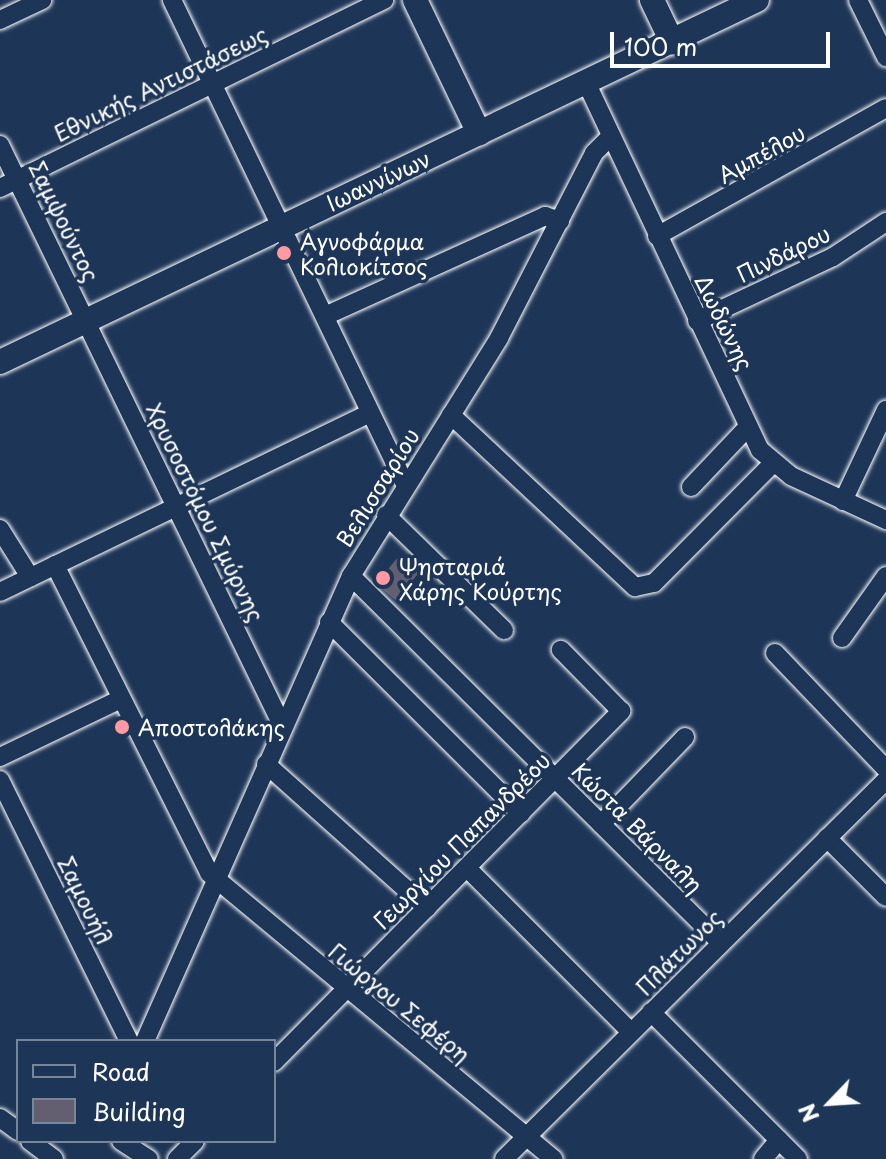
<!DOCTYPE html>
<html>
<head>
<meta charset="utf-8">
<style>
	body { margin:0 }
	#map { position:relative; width:886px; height:1159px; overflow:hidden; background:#1d3557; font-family:"Playpen Sans",sans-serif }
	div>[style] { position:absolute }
	.building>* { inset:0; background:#635f70; transform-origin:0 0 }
	.roads { filter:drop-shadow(0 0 2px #fff) drop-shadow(0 0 2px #fff) }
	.street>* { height:18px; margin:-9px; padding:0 9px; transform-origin:9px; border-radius:9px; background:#1d3557 }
	.secondary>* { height:24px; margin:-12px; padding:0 12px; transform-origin:12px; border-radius:12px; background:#1d3557 }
	.dots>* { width:22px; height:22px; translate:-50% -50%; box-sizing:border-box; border:4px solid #1d3557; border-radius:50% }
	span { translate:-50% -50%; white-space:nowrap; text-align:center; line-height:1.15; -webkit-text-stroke:7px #1d3557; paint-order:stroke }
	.street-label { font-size:22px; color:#fff }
	.poi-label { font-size:22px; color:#fff }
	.left { translate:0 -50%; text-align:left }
	.legend { position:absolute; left:16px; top:1039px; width:260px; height:104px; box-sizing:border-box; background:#1d3557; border:2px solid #77869a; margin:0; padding:10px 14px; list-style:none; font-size:24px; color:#fff }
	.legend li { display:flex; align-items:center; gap:16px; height:40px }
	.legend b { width:40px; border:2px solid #77869a }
	.north { position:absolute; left:790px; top:1063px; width:80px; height:80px; -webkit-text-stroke:6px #1d3557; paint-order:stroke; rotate:245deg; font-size:22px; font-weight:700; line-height:32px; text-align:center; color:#fff }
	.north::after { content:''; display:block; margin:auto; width:28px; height:36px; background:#fff; clip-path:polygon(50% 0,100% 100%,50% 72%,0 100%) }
	.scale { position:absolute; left:610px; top:32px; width:220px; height:36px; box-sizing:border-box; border:4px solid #fff; border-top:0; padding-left:10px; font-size:24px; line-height:28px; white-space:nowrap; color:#fff; -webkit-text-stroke:6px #1d3557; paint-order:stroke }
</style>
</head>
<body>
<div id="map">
	<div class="building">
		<div style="left:399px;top:556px;width:26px;height:36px;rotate:40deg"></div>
	</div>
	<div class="roads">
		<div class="street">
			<div style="left:172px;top:0;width:537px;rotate:64.29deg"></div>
			<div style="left:858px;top:0;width:64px;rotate:63.8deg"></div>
			<div style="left:0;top:20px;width:47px;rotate:-25.5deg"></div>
			<div style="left:586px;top:82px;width:407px;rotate:64.7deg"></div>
			<div style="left:760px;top:450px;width:40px;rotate:40deg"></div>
			<div style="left:791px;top:476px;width:105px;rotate:24.9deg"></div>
			<div style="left:0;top:145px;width:645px;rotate:64.07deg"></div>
			<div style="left:0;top:188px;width:428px;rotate:-26.1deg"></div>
			<div style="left:657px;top:236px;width:262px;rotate:-29.2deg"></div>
			<div style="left:325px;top:316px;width:242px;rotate:-24.4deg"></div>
			<div style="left:545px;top:216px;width:16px;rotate:18deg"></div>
			<div style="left:697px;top:321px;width:150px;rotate:-25.2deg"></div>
			<div style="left:833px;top:257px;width:64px;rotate:-33.4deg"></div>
			<div style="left:451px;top:415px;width:252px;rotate:43.1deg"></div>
			<div style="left:635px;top:587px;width:19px;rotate:-12deg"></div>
			<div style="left:654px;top:583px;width:168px;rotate:-45.2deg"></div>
			<div style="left:691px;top:487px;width:83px;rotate:-46.5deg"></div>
			<div style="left:843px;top:501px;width:101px;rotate:-64.7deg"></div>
			<div style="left:386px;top:515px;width:165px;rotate:44.3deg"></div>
			<div style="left:0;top:529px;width:57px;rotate:58deg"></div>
			<div style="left:55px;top:565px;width:344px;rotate:63.4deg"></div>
			<div style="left:209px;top:873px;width:448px;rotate:39.7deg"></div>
			<div style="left:351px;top:576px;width:521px;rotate:44.77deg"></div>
			<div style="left:0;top:592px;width:411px;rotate:-25.8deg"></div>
			<div style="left:329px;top:622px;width:271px;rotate:44.9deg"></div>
			<div style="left:842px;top:638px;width:76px;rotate:-54.6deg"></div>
			<div style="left:775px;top:653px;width:161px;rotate:46.3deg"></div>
			<div style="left:0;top:757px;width:132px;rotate:-25.6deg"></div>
			<div style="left:266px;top:764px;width:216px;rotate:41.8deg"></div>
			<div style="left:0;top:780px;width:291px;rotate:63.7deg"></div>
			<div style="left:601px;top:824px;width:121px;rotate:-46deg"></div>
			<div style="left:827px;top:838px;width:83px;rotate:45deg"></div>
			<div style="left:467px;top:868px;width:232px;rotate:45deg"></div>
			<div style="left:651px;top:1012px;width:208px;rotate:45deg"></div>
			<div style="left:145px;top:1041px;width:509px;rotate:-66.11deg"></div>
			<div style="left:351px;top:576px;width:280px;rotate:-58.1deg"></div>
			<div style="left:499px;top:338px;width:208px;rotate:-62.8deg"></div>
			<div style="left:594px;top:153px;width:24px;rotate:-45deg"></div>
			<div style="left:274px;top:1062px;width:494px;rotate:-45.3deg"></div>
			<div style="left:621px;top:711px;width:86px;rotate:-134.5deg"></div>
			<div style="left:0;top:1118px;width:22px;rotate:36deg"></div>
			<div style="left:30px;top:1141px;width:30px;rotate:37deg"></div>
			<div style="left:121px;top:1141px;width:33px;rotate:33deg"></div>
			<div style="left:177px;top:1159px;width:25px;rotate:-45deg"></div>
			<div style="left:504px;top:1159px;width:538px;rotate:-44.77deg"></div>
			<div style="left:763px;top:1159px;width:25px;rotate:-50deg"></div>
		</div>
		<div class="secondary">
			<div style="left:415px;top:0;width:148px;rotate:64.3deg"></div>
			<div style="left:652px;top:0;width:47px;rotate:64.5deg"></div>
			<div style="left:0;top:362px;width:839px;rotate:-25.56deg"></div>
		</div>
	</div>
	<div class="dots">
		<div style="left:284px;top:253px;background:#ff9aa2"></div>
		<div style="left:383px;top:578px;background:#ff9aa2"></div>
		<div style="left:122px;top:727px;background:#ff9aa2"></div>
	</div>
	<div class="street-label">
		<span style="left:160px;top:83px;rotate:-26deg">Εθνικής Αντιστάσεως</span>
		<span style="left:761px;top:153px;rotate:-29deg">Αμπέλου</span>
		<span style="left:378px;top:180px;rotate:-25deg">Ιωαννίνων</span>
		<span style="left:65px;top:221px;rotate:64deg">Σαμψούντος</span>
		<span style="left:783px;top:253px;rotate:-26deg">Πινδάρου</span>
		<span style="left:725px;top:322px;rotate:64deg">Δωδώνης</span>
		<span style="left:377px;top:487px;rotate:-58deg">Βελισσαρίου</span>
		<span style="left:206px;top:512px;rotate:64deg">Χρυσοστόμου Σμύρνης</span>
		<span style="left:638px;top:827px;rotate:45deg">Κώστα Βάρναλη</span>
		<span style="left:461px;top:840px;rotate:-45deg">Γεωργίου Παπανδρέου</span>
		<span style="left:86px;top:900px;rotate:64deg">Σαμουήλ</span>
		<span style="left:678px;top:952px;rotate:-45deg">Πλάτωνος</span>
		<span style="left:400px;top:1002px;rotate:39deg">Γιώργου Σεφέρη</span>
	</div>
	<div class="poi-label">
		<span class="left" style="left:300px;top:253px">Αγνοφάρμα<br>Κολιοκίτσος</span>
		<span class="left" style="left:399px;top:578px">Ψησταριά<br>Χάρης Κούρτης</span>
		<span class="left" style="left:138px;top:727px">Αποστολάκης</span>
	</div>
	<ul class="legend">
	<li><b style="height:10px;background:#1d3557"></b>Road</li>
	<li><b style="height:22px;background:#635f70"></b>Building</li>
	</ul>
	<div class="north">N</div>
	<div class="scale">100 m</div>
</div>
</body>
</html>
